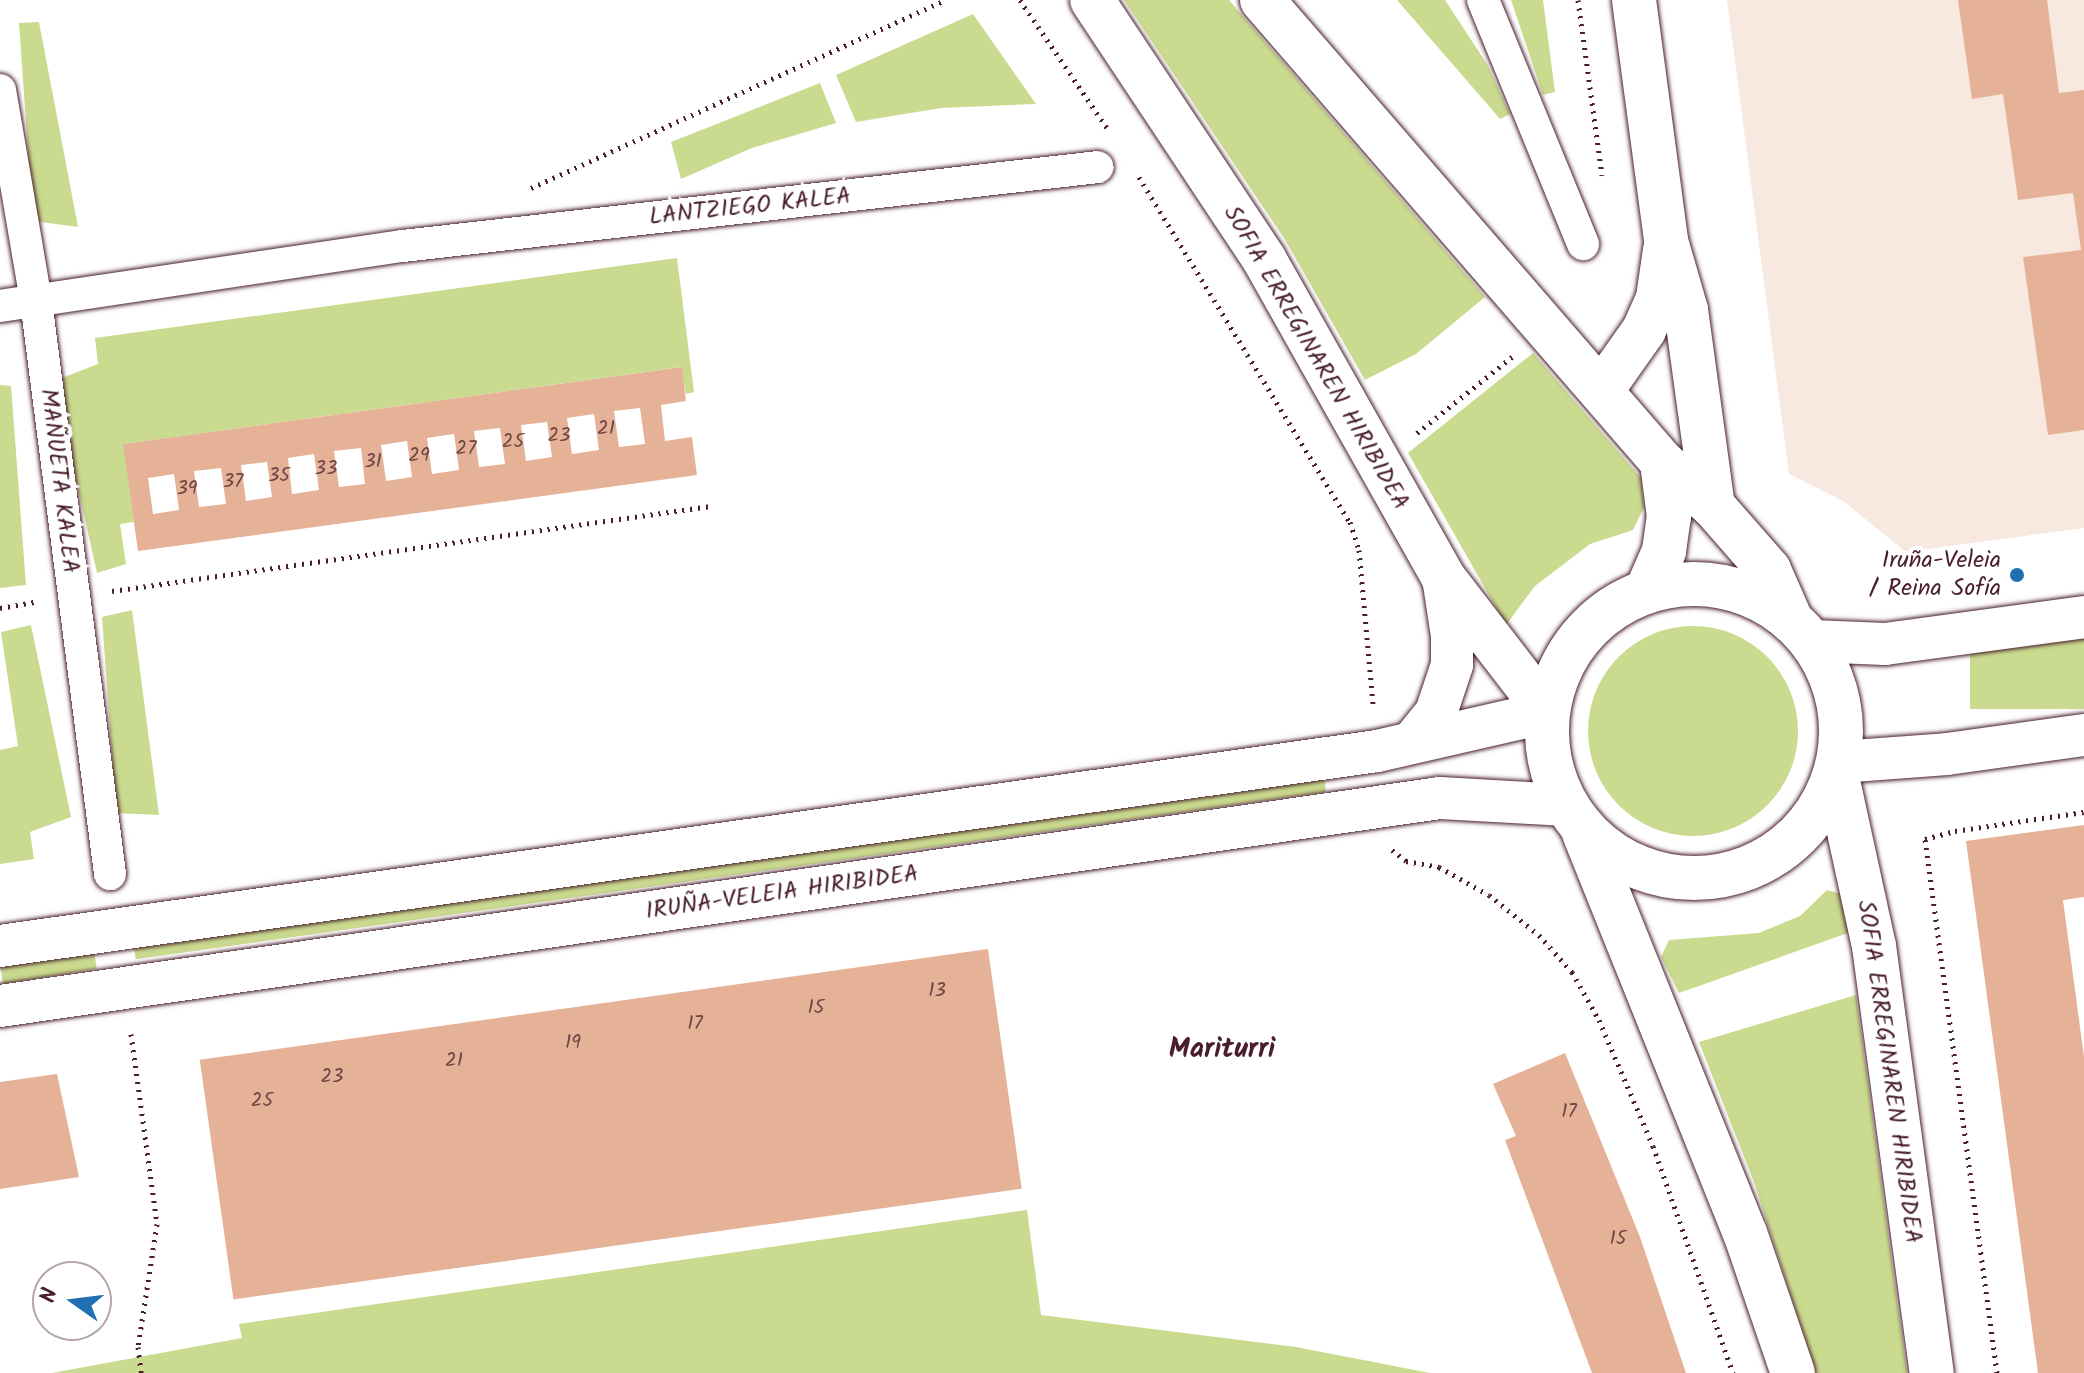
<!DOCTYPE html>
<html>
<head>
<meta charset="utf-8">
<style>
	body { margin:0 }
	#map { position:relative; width:2084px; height:1373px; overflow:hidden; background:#fff; font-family:Kalam,sans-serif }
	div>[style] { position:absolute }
	.built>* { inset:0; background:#f7e8e0 }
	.green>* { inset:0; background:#cadb8f; transform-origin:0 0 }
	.round { border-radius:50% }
	.building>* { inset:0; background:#e5b297; transform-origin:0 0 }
	.path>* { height:5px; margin-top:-2.5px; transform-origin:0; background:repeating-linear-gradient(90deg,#4a1f2b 0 2px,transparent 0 8px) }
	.roads { filter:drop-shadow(0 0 2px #4a1f2b) drop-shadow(0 0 2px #4a1f2b) }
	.pedestrian>* { height:32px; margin:-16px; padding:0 16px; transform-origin:16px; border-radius:16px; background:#fff }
	.minor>* { height:42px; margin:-21px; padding:0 21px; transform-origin:21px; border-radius:21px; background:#fff }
	.secondary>* { height:44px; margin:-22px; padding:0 22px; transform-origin:22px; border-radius:22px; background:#fff }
	.secondary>.ring { margin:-22px; padding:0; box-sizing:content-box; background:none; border:44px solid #fff; border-radius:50% }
	.dots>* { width:22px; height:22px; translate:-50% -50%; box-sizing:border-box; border:4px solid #fff; border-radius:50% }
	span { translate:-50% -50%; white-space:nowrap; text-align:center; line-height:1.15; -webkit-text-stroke:8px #fff; paint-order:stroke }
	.number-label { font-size:20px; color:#714446 }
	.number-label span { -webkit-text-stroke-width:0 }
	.street-label { font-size:24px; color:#4a1f2b }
	.poi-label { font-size:24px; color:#4a1f2b }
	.right { translate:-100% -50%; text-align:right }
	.quarter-label { font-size:28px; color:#4a1f2b; font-weight:700 }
	.north { position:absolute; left:32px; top:1261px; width:80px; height:80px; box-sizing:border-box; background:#fff; border:2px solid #b7a5aa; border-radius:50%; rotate:284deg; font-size:22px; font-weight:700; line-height:32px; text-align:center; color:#4a1f2b }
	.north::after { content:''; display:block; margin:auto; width:28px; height:36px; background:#1f6fb2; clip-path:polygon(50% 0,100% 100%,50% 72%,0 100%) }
</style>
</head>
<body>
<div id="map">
	<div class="built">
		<div style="clip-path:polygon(1727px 0,2084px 0,2084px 528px,1906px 552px,1843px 501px,1789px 474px)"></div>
	</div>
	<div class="green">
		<div style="clip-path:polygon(1124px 0,1229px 0,1485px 297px,1416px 354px,1365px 380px,1284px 238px)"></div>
		<div style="clip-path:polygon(1397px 0,1445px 0,1487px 64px,1510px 114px,1500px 119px)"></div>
		<div style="clip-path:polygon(1511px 0,1543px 0,1555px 92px,1543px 95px)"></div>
		<div style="clip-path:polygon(973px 14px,1036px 104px,941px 108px,856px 122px,836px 75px)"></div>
		<div style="clip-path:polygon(39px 22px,78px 227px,33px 221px,19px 23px)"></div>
		<div style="clip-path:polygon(820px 83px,836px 123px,752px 148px,681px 179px,671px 142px)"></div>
		<div style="clip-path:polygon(677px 258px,694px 392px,686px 394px,681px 367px,124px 444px,134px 522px,120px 524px,126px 564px,97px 573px,54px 381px,98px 364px,95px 338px)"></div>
		<div style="clip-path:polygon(1533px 353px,1641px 478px,1644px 507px,1633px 530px,1590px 544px,1535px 586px,1506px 625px,1408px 453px)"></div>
		<div style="clip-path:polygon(0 385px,11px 386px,26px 585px,0 588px)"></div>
		<div style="clip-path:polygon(132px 610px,159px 815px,116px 813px,102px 617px)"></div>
		<div style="clip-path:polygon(31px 625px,71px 817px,30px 832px,34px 859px,0 864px,0 750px,18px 746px,1px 632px)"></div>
		<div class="round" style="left:1588px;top:626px;width:210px;height:210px"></div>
		<div style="left:2084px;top:638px;width:71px;height:114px;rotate:90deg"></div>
		<div style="left:1324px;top:777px;width:15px;height:1202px;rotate:82deg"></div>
		<div style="clip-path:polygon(1827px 890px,1845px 895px,1848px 933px,1679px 993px,1661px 957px,1669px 940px,1759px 933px,1800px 916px)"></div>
		<div style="left:94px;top:951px;width:18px;height:95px;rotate:81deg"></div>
		<div style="clip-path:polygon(1856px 995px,1907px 1373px,1816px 1373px,1754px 1182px,1699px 1042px)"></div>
		<div style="clip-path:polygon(1027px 1210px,1041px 1315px,1296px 1347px,1430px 1373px,52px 1373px,242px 1338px,239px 1324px)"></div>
	</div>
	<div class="building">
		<div style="clip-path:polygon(1958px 0,2047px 0,2059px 93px,2084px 90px,2084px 430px,2048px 435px,2023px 257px,2081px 250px,2073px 193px,2018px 200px,2003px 94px,1972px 99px)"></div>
		<div style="clip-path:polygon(evenodd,682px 367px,686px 401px,661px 405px,665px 441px,692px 437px,697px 475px,138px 551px,123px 444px,682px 367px,640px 408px,645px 444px,619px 447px,614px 411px,640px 408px,682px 367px,594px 414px,599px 450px,572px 454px,567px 418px,594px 414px,682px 367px,547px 422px,552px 457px,526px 461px,521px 425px,547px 422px,682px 367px,500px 428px,505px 464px,479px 467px,474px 431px,500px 428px,682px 367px,454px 434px,459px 470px,432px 474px,427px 438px,454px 434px,682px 367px,407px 441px,412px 477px,386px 481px,381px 445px,407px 441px,682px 367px,361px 448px,365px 484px,339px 487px,334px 451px,361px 448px,682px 367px,314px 454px,319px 490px,292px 494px,288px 458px,314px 454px,682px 367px,267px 462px,272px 497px,246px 501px,241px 465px,267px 462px,682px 367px,221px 468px,226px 504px,199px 507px,194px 471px,221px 468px,682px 367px,174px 474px,179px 510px,153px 514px,148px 478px,174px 474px)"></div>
		<div style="clip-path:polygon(2084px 825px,2084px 897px,2063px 900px,2084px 1057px,2084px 1373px,2038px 1373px,1966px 841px)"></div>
		<div style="left:988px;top:949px;width:242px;height:796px;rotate:82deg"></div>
		<div style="clip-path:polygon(1565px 1053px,1640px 1237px,1686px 1373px,1592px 1373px,1505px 1140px,1516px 1136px,1493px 1084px)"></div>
		<div style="clip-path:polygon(57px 1074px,79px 1177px,0 1189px,0 1082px)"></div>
	</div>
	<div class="path">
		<div style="left:1020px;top:0;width:155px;rotate:55.8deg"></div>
		<div style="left:1578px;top:0;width:177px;rotate:82.2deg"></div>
		<div style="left:1139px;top:177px;width:404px;rotate:58.6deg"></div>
		<div style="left:1350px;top:522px;width:29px;rotate:72deg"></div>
		<div style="left:1359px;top:550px;width:156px;rotate:84.8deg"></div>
		<div style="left:531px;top:188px;width:455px;rotate:-24.4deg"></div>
		<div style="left:1417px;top:433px;width:122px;rotate:-38.7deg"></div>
		<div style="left:112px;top:591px;width:605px;rotate:-8.08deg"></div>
		<div style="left:0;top:608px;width:36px;rotate:-10deg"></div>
		<div style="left:1392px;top:850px;width:18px;rotate:38deg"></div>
		<div style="left:1406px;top:861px;width:34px;rotate:10deg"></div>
		<div style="left:1439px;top:867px;width:57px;rotate:29.2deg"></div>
		<div style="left:1489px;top:895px;width:64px;rotate:38.7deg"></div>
		<div style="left:1539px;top:935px;width:50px;rotate:48.3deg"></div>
		<div style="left:1572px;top:972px;width:55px;rotate:60.6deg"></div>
		<div style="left:1599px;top:1020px;width:137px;rotate:66.8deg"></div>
		<div style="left:1653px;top:1146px;width:241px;rotate:70.6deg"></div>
		<div style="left:131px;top:1034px;width:192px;rotate:82.2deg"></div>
		<div style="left:157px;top:1224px;width:124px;rotate:98.8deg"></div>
		<div style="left:138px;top:1347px;width:26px;rotate:83deg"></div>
		<div style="left:1997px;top:1373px;width:539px;rotate:-97.68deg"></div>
		<div style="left:1925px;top:839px;width:31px;rotate:-15deg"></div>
		<div style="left:1955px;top:831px;width:130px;rotate:-8.4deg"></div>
	</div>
	<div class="roads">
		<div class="pedestrian">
			<div style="left:1483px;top:0;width:264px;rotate:67.7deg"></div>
			<div style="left:0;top:90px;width:214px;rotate:80.3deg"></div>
			<div style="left:36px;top:301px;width:578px;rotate:82.64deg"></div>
			<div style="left:0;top:306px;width:407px;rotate:-8.5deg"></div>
			<div style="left:403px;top:246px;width:699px;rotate:-6.48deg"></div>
		</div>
		<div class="minor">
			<div style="left:1812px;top:641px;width:73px;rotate:2.4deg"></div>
			<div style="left:1885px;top:644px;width:201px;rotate:-7.7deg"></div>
			<div style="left:1414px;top:740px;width:35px;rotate:-51deg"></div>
			<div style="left:1436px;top:713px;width:51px;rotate:-71.6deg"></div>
			<div style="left:1452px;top:665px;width:29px;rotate:-90deg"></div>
			<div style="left:1452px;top:636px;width:60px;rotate:-98.7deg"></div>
			<div style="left:1839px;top:762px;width:108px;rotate:-4.2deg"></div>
			<div style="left:1947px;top:754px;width:138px;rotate:-7.9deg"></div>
			<div style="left:0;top:946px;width:1391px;rotate:-8.06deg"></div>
			<div style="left:1377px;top:751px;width:174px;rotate:-12.9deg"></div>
			<div style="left:0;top:1006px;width:1454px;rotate:-8.22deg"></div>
			<div style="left:1439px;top:798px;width:125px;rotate:3.2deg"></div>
		</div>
		<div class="secondary">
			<div style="left:1092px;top:0;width:311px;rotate:56.4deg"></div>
			<div style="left:1264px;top:259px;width:365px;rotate:60.6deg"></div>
			<div style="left:1443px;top:577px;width:170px;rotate:52.4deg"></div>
			<div style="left:1262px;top:0;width:611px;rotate:49.11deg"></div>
			<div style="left:1662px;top:462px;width:67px;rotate:40.8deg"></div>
			<div style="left:1713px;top:506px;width:85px;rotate:48.8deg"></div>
			<div style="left:1769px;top:570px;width:52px;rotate:66.4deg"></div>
			<div style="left:1634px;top:0;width:243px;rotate:82.4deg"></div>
			<div style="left:1666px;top:241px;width:72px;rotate:73.8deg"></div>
			<div style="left:1686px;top:310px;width:198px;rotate:82.2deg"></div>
			<div style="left:1601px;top:391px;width:75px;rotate:-54.8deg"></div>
			<div style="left:1644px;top:330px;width:35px;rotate:-66deg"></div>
			<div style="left:1658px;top:298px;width:49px;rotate:-81.7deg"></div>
			<div class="ring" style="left:1547px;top:584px;width:250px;height:250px"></div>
			<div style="left:1647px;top:590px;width:43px;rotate:-66.4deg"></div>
			<div style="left:1664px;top:551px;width:34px;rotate:-82deg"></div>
			<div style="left:1669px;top:517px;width:55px;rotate:-97.3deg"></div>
			<div style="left:1836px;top:772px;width:178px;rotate:77.7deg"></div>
			<div style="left:1874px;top:946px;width:431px;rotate:82.3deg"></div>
			<div style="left:1584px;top:833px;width:431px;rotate:68.1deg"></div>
			<div style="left:1745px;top:1233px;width:148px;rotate:71.1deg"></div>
		</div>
	</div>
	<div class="dots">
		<div style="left:2017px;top:575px;background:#1f6fb2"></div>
	</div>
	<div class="number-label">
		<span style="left:606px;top:429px">21</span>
		<span style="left:559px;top:436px">23</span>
		<span style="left:513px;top:442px">25</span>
		<span style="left:466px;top:449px">27</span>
		<span style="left:419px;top:456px">29</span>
		<span style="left:373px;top:462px">31</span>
		<span style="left:326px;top:469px">33</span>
		<span style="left:279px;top:476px">35</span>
		<span style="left:233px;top:482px">37</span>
		<span style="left:187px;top:489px">39</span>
		<span style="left:937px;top:991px">13</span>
		<span style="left:816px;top:1008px">15</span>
		<span style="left:695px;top:1024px">17</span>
		<span style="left:573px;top:1043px">19</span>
		<span style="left:454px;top:1061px">21</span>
		<span style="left:332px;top:1077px">23</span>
		<span style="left:262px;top:1101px">25</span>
		<span style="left:1569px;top:1112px">17</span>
		<span style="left:1618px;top:1239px">15</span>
	</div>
	<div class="street-label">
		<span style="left:750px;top:207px;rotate:-6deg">LANTZIEGO KALEA</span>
		<span style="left:1316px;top:358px;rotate:60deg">SOFIA ERREGINAREN HIRIBIDEA</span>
		<span style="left:59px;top:481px;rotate:83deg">MAÑUETA KALEA</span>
		<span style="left:782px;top:893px;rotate:-8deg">IRUÑA-VELEIA HIRIBIDEA</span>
		<span style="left:1889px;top:1072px;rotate:82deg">SOFIA ERREGINAREN HIRIBIDEA</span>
	</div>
	<div class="poi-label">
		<span class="right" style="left:2001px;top:575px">Iruña-Veleia<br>/ Reina Sofía</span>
	</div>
	<div class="quarter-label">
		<span style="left:1222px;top:1050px">Mariturri</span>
	</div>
	<div class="north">N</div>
</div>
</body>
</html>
